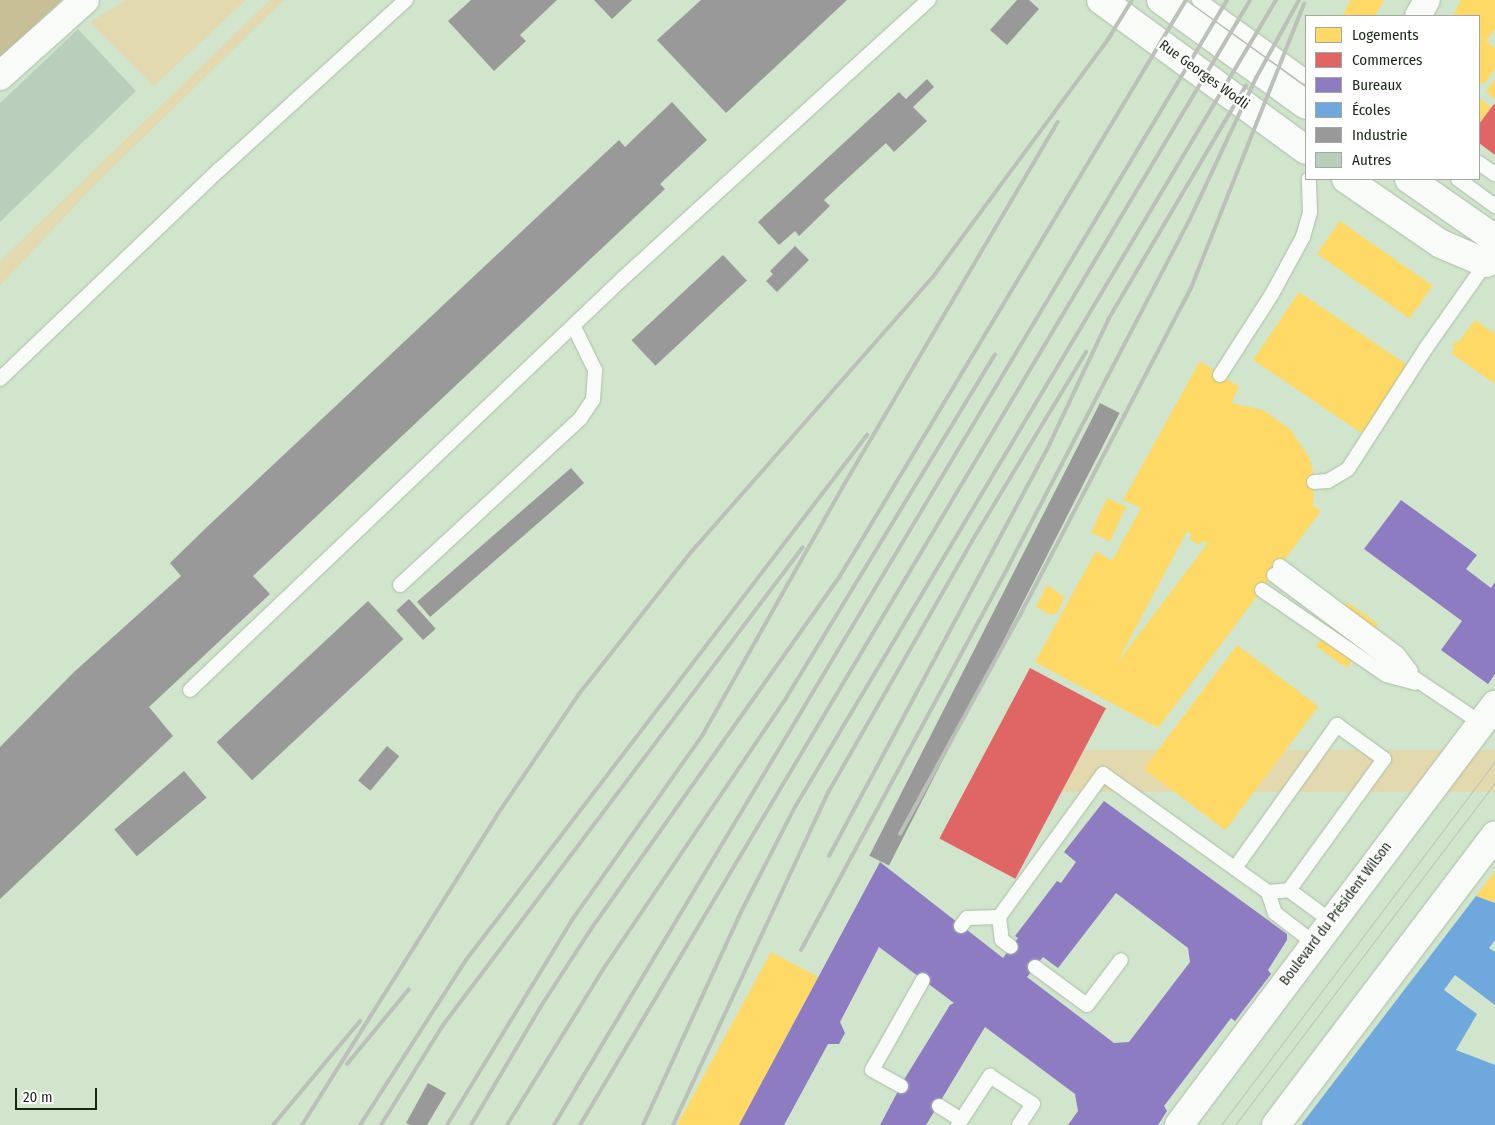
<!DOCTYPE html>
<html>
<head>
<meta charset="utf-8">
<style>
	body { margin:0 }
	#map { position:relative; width:1495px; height:1125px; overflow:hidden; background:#d0e5cb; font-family:"Fira Sans Condensed",sans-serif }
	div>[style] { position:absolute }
	.green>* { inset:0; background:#e3d9af; transform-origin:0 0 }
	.forest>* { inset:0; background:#c8bf96 }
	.homes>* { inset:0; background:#ffd966; transform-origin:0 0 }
	.shops>* { inset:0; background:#e06666; transform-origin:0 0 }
	.offices>* { inset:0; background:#8e7cc3 }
	.schools>* { inset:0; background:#6fa8dc }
	.industry>* { inset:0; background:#999; transform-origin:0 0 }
	.building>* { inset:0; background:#b9cfbc }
	.roads { filter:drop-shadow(0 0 1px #acbda8) drop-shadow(0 0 1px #acbda8) }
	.service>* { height:14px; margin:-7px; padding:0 7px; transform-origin:7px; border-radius:7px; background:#f8fbf7 }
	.minor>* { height:26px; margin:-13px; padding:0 13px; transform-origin:13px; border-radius:13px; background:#f8fbf7 }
	.tertiary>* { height:28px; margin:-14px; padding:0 14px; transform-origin:14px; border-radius:14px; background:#f8fbf7 }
	.secondary>* { height:28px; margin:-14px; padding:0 14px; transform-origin:14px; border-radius:14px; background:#f8fbf7 }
	.tram>* { height:1px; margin:-0.5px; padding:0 0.5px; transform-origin:0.5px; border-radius:0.5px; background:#bbc0b9 }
	.rail>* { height:4px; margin:-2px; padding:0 2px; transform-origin:2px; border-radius:2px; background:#bbc0b9 }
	span { translate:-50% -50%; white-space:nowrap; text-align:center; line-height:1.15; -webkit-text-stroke:5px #fff; paint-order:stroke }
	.street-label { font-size:14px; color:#192816 }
	.legend { position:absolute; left:1305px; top:15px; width:175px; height:165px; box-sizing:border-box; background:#fff; border:1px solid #a3a9a2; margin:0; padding:6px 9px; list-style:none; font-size:15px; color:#192816 }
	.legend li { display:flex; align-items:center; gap:10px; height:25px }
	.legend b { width:25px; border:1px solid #a3a9a2 }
	.scale { position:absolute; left:15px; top:1088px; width:82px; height:22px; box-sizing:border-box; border:2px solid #192816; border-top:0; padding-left:6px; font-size:15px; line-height:18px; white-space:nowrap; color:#192816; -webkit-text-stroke:4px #fff; paint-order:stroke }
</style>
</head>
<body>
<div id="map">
	<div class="green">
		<div style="clip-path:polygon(126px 0,246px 0,154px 86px,90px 22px)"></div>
		<div style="clip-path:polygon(270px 0,284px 0,90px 190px,0 286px,0 261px)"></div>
		<div style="left:1495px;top:750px;width:42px;height:438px;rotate:90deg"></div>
	</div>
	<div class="forest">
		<div style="clip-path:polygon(0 0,62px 0,0 57px)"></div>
	</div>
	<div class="homes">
		<div style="clip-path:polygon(1351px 0,1384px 0,1375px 16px,1342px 16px)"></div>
		<div style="clip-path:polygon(1461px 0,1495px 0,1495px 29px,1486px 41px,1495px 48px,1495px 69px,1484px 84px,1479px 83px,1479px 16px,1453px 16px)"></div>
		<div style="clip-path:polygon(1495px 79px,1495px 99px,1486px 92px)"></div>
		<div style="clip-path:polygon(1479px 98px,1491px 107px,1479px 124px)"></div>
		<div style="left:1340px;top:221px;width:113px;height:40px;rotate:35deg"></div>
		<div style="left:1299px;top:292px;width:131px;height:82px;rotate:34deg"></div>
		<div style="clip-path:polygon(1475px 320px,1495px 334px,1495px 384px,1451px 353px,1455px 348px,1452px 346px,1456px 341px,1459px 342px)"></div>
		<div style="clip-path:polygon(evenodd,1200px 361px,1239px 387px,1231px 403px,1263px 410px,1290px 429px,1309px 457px,1314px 476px,1313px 505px,1321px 511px,1158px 728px,1035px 662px,1096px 551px,1112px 561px,1141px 508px,1123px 500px,1200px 361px,1187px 531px,1192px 535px,1189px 539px,1199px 545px,1202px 541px,1208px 543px,1117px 663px,1187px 531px)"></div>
		<div style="left:1107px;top:498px;width:21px;height:38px;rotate:25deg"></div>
		<div style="clip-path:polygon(1047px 585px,1064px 597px,1058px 612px,1051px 615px,1036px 607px)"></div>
		<div style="left:1347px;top:602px;width:38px;height:54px;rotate:35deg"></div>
		<div style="left:1237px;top:645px;width:102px;height:155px;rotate:37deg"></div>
		<div style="clip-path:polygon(1495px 872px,1495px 903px,1476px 896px)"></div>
		<div style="clip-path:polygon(771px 952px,818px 977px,739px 1125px,677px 1125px)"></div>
	</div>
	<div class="shops">
		<div style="clip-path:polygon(1494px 104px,1495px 105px,1495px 155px,1479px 143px,1479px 124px)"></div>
		<div style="left:1030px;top:668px;width:86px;height:193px;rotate:28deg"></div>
	</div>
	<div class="offices">
		<div style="clip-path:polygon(1401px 500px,1477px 555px,1466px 569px,1491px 588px,1495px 582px,1495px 674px,1488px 684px,1441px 650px,1462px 621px,1364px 549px)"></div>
		<div style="clip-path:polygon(evenodd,1104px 801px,1287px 934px,1287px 940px,1268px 970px,1271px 974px,1235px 1021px,1231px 1018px,1164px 1106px,1167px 1111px,1158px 1125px,1068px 1125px,1078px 1111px,1075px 1094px,985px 1027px,926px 1125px,880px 1125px,905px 1078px,950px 1005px,954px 1003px,879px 947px,840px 1022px,845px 1033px,839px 1044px,828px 1044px,784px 1125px,739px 1125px,880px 862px,1003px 958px,1018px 938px,1015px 936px,1057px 881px,1061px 883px,1076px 862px,1064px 852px,1104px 801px,1116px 893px,1188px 948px,1190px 962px,1129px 1042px,1114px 1043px,1027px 977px,1043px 957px,1058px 968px,1116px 893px)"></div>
	</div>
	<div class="schools">
		<div style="clip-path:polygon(1476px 896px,1495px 903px,1495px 940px,1489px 948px,1495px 952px,1495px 1005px,1455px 975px,1444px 990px,1477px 1014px,1456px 1050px,1495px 1065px,1495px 1125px,1301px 1125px)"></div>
	</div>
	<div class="industry">
		<div style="clip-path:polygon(471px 0,557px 0,520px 35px,526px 41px,494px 71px,448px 21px)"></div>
		<div style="clip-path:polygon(594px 0,632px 0,612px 19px)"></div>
		<div style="clip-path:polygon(701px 0,847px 0,726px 113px,657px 40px)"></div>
		<div style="clip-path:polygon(1017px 0,1029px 0,1039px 9px,1007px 45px,990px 30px)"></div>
		<div style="clip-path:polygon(927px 79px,934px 87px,913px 107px,927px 121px,894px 152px,886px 143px,824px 200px,830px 206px,799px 236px,795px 231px,779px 245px,758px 222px,899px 92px,906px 99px)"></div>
		<div style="clip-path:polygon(672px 102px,707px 140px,660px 184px,665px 189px,253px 576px,270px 594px,149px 707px,173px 736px,0 899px,0 747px,74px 672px,181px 576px,170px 563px,207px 527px,619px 140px,625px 147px)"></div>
		<div style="clip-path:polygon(795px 246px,809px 260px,777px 292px,766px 281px,773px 274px,770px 271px)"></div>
		<div style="left:723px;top:255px;width:35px;height:125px;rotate:47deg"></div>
		<div style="left:1100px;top:403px;width:22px;height:508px;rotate:27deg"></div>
		<div style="left:571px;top:468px;width:20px;height:204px;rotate:49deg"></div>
		<div style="left:409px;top:599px;width:40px;height:17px;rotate:48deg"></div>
		<div style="left:368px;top:601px;width:52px;height:207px;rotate:47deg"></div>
		<div style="left:387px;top:746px;width:16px;height:45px;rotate:40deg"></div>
		<div style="left:184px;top:771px;width:35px;height:91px;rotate:50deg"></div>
		<div style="clip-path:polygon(428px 1083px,446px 1093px,427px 1125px,410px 1125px,406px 1123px)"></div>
	</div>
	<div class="building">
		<div style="clip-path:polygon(78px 29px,136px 91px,0 222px,0 103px)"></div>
	</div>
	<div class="roads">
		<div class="service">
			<div style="left:1199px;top:0;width:132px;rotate:35.7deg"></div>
			<div style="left:1479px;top:163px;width:19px;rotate:35deg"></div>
			<div style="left:1458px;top:179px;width:46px;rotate:36.1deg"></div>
			<div style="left:1220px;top:375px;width:96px;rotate:-57.3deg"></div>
			<div style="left:1272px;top:294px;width:65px;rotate:-61.5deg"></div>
			<div style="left:1303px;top:237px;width:26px;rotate:-74deg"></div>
			<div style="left:1310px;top:212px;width:33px;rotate:-92deg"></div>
			<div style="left:0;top:379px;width:303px;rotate:-43.7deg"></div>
			<div style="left:219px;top:170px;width:253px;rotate:-42.3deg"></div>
			<div style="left:1314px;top:482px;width:14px;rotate:-4deg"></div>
			<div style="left:1328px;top:481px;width:23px;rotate:-31deg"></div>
			<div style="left:1348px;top:469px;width:144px;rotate:-57.2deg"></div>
			<div style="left:1426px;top:348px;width:104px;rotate:-54.8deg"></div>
			<div style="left:1280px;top:566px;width:147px;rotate:36.7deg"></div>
			<div style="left:1398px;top:654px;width:21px;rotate:53deg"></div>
			<div style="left:1274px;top:575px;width:149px;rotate:36.8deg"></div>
			<div style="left:1393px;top:664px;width:106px;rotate:33.8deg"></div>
			<div style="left:400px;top:585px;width:245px;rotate:-42.7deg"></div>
			<div style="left:580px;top:419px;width:23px;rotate:-56deg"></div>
			<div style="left:593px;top:400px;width:30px;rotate:-86deg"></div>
			<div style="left:595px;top:370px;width:48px;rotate:-116deg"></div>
			<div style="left:1262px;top:590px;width:150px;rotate:34.4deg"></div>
			<div style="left:1386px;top:675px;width:30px;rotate:15deg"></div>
			<div style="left:190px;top:690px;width:596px;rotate:-43.57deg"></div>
			<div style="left:622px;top:279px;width:415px;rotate:-42.3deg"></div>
			<div style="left:1235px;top:868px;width:176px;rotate:-54.5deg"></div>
			<div style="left:1337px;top:725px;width:58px;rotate:35.9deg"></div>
			<div style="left:1384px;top:759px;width:162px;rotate:125.9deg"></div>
			<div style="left:1268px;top:892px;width:21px;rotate:-5deg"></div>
			<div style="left:1289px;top:890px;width:52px;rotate:36.4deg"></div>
			<div style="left:999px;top:917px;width:23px;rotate:83deg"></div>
			<div style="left:1002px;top:940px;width:11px;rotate:38deg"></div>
			<div style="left:961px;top:926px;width:10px;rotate:-53deg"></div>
			<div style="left:967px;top:918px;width:32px;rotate:-2deg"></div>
			<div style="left:999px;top:917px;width:177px;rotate:-54deg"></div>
			<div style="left:1103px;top:774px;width:203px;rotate:35.6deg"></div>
			<div style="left:1268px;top:892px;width:22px;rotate:72deg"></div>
			<div style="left:1275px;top:913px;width:49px;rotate:37.6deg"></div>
			<div style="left:1035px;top:967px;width:64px;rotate:36.2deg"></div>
			<div style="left:1087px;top:1005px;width:56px;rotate:-52.9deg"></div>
			<div style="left:901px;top:1086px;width:33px;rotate:-151deg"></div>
			<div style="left:872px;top:1070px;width:103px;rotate:-60.5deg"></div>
			<div style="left:939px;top:1106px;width:26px;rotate:32deg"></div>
			<div style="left:958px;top:1125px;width:59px;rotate:-56.9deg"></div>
			<div style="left:990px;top:1076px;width:51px;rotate:33.1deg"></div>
			<div style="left:1033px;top:1104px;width:25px;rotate:124deg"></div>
		</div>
		<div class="minor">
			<div style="left:1418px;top:16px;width:18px;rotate:-61deg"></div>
		</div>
		<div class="tertiary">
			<div style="left:0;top:76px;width:114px;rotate:-41.8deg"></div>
			<div style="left:1409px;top:179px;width:105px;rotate:34.9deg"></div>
		</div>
		<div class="secondary">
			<div style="left:1101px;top:0;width:254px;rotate:36.2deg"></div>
			<div style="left:1161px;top:0;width:179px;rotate:35.9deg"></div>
			<div style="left:1346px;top:179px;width:115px;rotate:34.4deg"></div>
			<div style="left:1441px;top:244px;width:49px;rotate:22.9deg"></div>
			<div style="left:1179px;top:1125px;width:526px;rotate:-53.04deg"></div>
			<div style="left:1276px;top:1125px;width:363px;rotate:-52.9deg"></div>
		</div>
	</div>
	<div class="tram">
		<div style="left:1221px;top:1125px;width:456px;rotate:-53deg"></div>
		<div style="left:1235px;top:1125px;width:430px;rotate:-52.8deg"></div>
	</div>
	<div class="rail">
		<div style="left:1108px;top:39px;width:46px;rotate:-58.4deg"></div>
		<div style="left:900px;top:834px;width:250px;rotate:-61.3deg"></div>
		<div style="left:1020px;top:615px;width:369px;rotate:-62.4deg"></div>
		<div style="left:1191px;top:288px;width:306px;rotate:-68.3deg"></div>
		<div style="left:829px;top:856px;width:468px;rotate:-61.8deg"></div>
		<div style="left:1050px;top:443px;width:138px;rotate:-64.7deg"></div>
		<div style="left:1109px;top:318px;width:270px;rotate:-59.5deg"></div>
		<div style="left:801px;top:950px;width:438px;rotate:-61.6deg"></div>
		<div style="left:1009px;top:565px;width:388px;rotate:-62.4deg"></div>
		<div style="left:1189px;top:221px;width:158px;rotate:-64.9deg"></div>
		<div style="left:1256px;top:78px;width:89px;rotate:-61.1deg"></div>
		<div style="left:347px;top:1064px;width:97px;rotate:-50.4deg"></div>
		<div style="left:273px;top:1125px;width:136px;rotate:-50.1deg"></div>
		<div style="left:302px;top:1125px;width:363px;rotate:-57.8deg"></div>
		<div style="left:495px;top:818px;width:150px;rotate:-55.9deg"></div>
		<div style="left:579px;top:694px;width:182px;rotate:-51.7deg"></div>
		<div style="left:692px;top:551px;width:368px;rotate:-48.7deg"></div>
		<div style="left:935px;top:274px;width:297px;rotate:-53.6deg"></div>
		<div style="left:360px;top:1125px;width:196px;rotate:-57.3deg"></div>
		<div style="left:466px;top:960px;width:661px;rotate:-52.63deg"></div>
		<div style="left:381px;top:1125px;width:118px;rotate:-58.2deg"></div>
		<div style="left:443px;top:1025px;width:598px;rotate:-53.02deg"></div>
		<div style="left:447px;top:1125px;width:240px;rotate:-58.6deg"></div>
		<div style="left:572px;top:920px;width:228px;rotate:-54.8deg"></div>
		<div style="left:703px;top:734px;width:288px;rotate:-60.5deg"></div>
		<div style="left:845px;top:483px;width:419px;rotate:-59.5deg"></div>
		<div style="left:471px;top:1125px;width:142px;rotate:-59.5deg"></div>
		<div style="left:543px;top:1003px;width:88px;rotate:-57deg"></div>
		<div style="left:591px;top:929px;width:432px;rotate:-54.8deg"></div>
		<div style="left:840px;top:576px;width:672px;rotate:-59.01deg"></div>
		<div style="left:507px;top:1125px;width:188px;rotate:-58.3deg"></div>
		<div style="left:606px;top:965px;width:316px;rotate:-56deg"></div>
		<div style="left:783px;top:703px;width:408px;rotate:-58.7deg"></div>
		<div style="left:554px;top:1125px;width:1311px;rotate:-59.11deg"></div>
		<div style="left:580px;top:1125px;width:1309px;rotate:-59.22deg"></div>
		<div style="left:643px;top:1125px;width:239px;rotate:-65.3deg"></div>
		<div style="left:743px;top:908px;width:114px;rotate:-62.8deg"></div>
		<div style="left:795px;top:807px;width:939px;rotate:-59.2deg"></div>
		<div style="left:673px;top:1125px;width:369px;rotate:-65deg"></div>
		<div style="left:829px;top:791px;width:288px;rotate:-60.2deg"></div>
		<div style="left:972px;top:541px;width:221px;rotate:-58.9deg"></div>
	</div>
	<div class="street-label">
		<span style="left:1204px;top:75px;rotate:36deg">Rue Georges Wodli</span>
		<span style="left:1336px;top:914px;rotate:-53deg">Boulevard du Président Wilson</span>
	</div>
	<ul class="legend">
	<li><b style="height:14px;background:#ffd966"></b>Logements</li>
	<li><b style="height:14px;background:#e06666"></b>Commerces</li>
	<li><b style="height:14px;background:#8e7cc3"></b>Bureaux</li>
	<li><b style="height:14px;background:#6fa8dc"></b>Écoles</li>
	<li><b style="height:14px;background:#999"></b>Industrie</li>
	<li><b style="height:14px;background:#b9cfbc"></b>Autres</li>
	</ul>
	<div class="scale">20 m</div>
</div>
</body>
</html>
